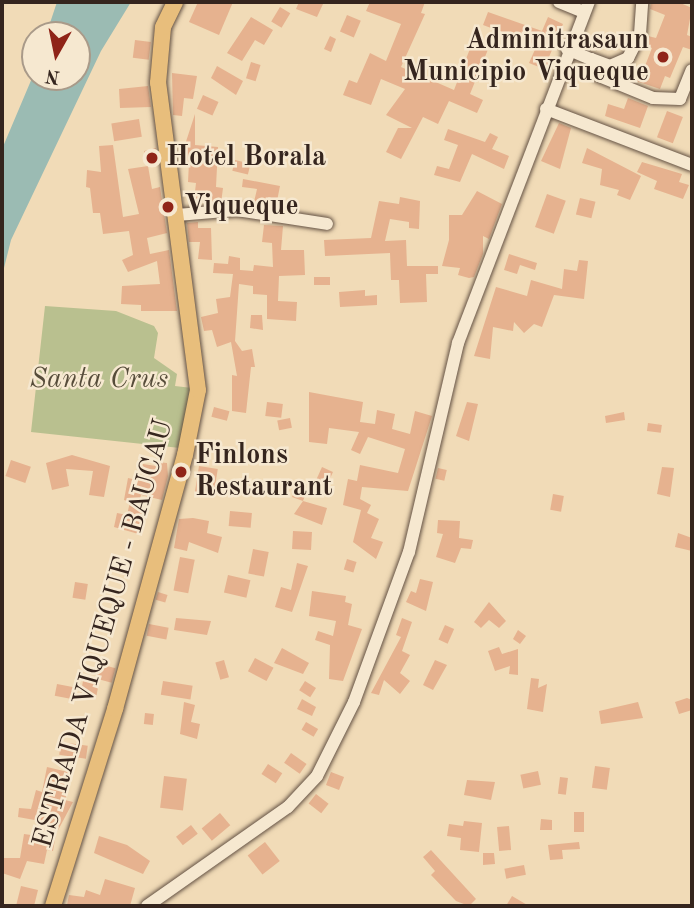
<!DOCTYPE html>
<html>
<head>
<meta charset="utf-8">
<style>
	body { margin:0 }
	#map { position:relative; width:694px; height:908px; overflow:hidden; background:#f1dbb7; font-family:"Old Standard TT",serif }
	div>[style] { position:absolute }
	.green>* { inset:0; background:#b9c08f }
	.water>* { inset:0; background:#9bbbb3 }
	.building>* { inset:0; background:#e6b28f; transform-origin:0 0 }
	.roads { filter:drop-shadow(0 0 2px #645244) drop-shadow(0 0 2px #645244) }
	.minor>* { height:12px; margin:-6px; padding:0 6px; transform-origin:6px; border-radius:6px; background:#f6e8d0 }
	.major>* { height:16px; margin:-8px; padding:0 8px; transform-origin:8px; border-radius:8px; background:#e8be7c }
	.dots>* { width:19px; height:19px; translate:-50% -50%; box-sizing:border-box; border:4px solid #f6e8d0; border-radius:50% }
	span { translate:-50% -50%; white-space:nowrap; text-align:center; line-height:1.15; -webkit-text-stroke:5px #f6e8d0; paint-order:stroke }
	.poi-label { font-size:28px; color:#35251e; font-weight:700 }
	.right { translate:-100% -50%; text-align:right }
	.left { translate:0 -50%; text-align:left }
	.park-label { font-size:28px; color:#564c3a; font-style:italic }
	.street-label { font-size:28px; color:#35251e }
	.frame { position:absolute; inset:0; border:4px solid #35251e; pointer-events:none }
	.north { position:absolute; left:21px; top:21px; width:70px; height:70px; box-sizing:border-box; background:#f6e8d0; border:2px solid #a99a89; border-radius:50%; rotate:189deg; font-size:19px; font-weight:700; line-height:28px; text-align:center; color:#35251e }
	.north::after { content:''; display:block; margin:auto; width:24px; height:32px; background:#8f2418; clip-path:polygon(50% 0,100% 100%,50% 72%,0 100%) }
</style>
</head>
<body>
<div id="map">
	<div class="green">
		<div style="clip-path:polygon(45px 306px,116px 311px,154px 326px,158px 333px,154px 358px,177px 374px,175px 386px,192px 388px,180px 448px,31px 432px)"></div>
	</div>
	<div class="water">
		<div style="clip-path:polygon(57px 2px,131px 2px,101px 51px,11px 240px,2px 276px,2px 149px,35px 71px,35px 77px,77px 77px,77px 35px,46px 35px)"></div>
	</div>
	<div class="building">
		<div style="clip-path:polygon(198px 2px,233px 2px,219px 35px,189px 22px)"></div>
		<div style="clip-path:polygon(299px 2px,318px 2px,323px 4px,317px 17px,296px 9px)"></div>
		<div style="clip-path:polygon(370px 2px,425px 2px,421px 13px,425px 14px,401px 67px,454px 90px,473px 41px,489px 47px,470px 94px,483px 100px,477px 113px,449px 101px,438px 124px,423px 117px,401px 159px,386px 152px,398px 128px,412px 128px,386px 115px,405px 89px,381px 79px,371px 105px,343px 95px,349px 80px,357px 83px,370px 53px,386px 61px,401px 24px,366px 11px)"></div>
		<div style="clip-path:polygon(651px 2px,678px 2px,692px 8px,687px 35px,692px 37px,692px 50px,683px 47px,670px 78px,665px 76px,660px 89px,624px 77px,632px 66px,643px 71px,652px 48px,644px 45px,648px 36px,656px 38px,665px 15px,650px 9px)"></div>
		<div style="left:280px;top:7px;width:12px;height:17px;rotate:31deg"></div>
		<div style="clip-path:polygon(488px 12px,542px 31px,548px 17px,563px 24px,549px 57px,554px 59px,549px 71px,529px 63px,537px 45px,483px 25px)"></div>
		<div style="left:347px;top:15px;width:15px;height:18px;rotate:23deg"></div>
		<div style="clip-path:polygon(251px 17px,273px 30px,264px 45px,255px 40px,242px 61px,227px 53px)"></div>
		<div style="clip-path:polygon(330px 36px,336px 39px,331px 52px,324px 49px)"></div>
		<div style="left:135px;top:40px;width:16px;height:18px;rotate:7deg"></div>
		<div style="left:251px;top:62px;width:10px;height:17px;rotate:17deg"></div>
		<div style="clip-path:polygon(217px 66px,243px 81px,236px 95px,211px 78px)"></div>
		<div style="clip-path:polygon(172px 73px,197px 76px,193px 99px,184px 98px,182px 116px,173px 115px)"></div>
		<div style="clip-path:polygon(148px 86px,151px 107px,120px 108px,119px 89px)"></div>
		<div style="left:203px;top:95px;width:17px;height:15px;rotate:24deg"></div>
		<div style="clip-path:polygon(628px 98px,648px 106px,640px 128px,605px 116px,608px 104px,624px 109px)"></div>
		<div style="left:667px;top:111px;width:17px;height:28px;rotate:21deg"></div>
		<div style="clip-path:polygon(195px 114px,195px 145px,218px 147px,216px 187px,223px 188px,221px 203px,194px 200px,196px 183px,188px 182px,189px 162px,179px 163px)"></div>
		<div style="left:139px;top:119px;width:18px;height:28px;rotate:81deg"></div>
		<div style="clip-path:polygon(559px 123px,571px 128px,560px 169px,541px 161px)"></div>
		<div style="clip-path:polygon(448px 129px,485px 142px,490px 133px,498px 137px,492px 149px,509px 156px,504px 169px,472px 154px,460px 182px,434px 175px,437px 166px,449px 169px,458px 145px,444px 140px)"></div>
		<div style="clip-path:polygon(113px 145px,123px 217px,139px 214px,128px 169px,148px 166px,152px 189px,160px 187px,167px 233px,147px 238px,150px 254px,169px 250px,177px 311px,141px 311px,141px 305px,121px 304px,122px 286px,160px 284px,157px 261px,128px 272px,122px 260px,133px 255px,129px 231px,103px 234px,100px 213px,93px 213px,90px 188px,86px 187px,87px 170px,101px 172px,99px 146px)"></div>
		<div style="clip-path:polygon(156px 148px,156px 159px,146px 162px,144px 151px)"></div>
		<div style="clip-path:polygon(587px 148px,641px 176px,630px 200px,617px 195px,619px 190px,600px 185px,602px 169px,582px 163px)"></div>
		<div style="left:235px;top:160px;width:16px;height:11px;rotate:14deg"></div>
		<div style="clip-path:polygon(642px 162px,682px 174px,679px 182px,689px 185px,683px 199px,654px 189px,657px 181px,637px 172px)"></div>
		<div style="clip-path:polygon(243px 179px,280px 186px,277px 201px,254px 202px,257px 189px,242px 187px)"></div>
		<div style="clip-path:polygon(477px 191px,502px 204px,489px 239px,483px 236px,483px 254px,474px 277px,469px 278px,458px 275px,460px 268px,442px 266px,449px 240px,449px 215px,462px 215px)"></div>
		<div style="left:547px;top:194px;width:20px;height:35px;rotate:20deg"></div>
		<div style="clip-path:polygon(400px 197px,420px 201px,419px 229px,409px 228px,409px 222px,390px 219px,385px 241px,406px 240px,407px 266px,438px 266px,438px 274px,426px 274px,427px 302px,400px 303px,399px 280px,391px 280px,390px 253px,325px 256px,324px 240px,371px 238px,379px 201px,399px 204px)"></div>
		<div style="left:580px;top:198px;width:16px;height:17px;rotate:14deg"></div>
		<div style="clip-path:polygon(198px 222px,198px 228px,211px 228px,212px 260px,198px 259px,200px 242px,189px 242px,187px 223px)"></div>
		<div style="clip-path:polygon(264px 225px,283px 226px,281px 250px,304px 250px,305px 275px,279px 276px,278px 301px,297px 302px,296px 321px,267px 319px,267px 295px,253px 294px,253px 286px,239px 284px,235px 341px,242px 351px,252px 349px,255px 367px,251px 367px,246px 413px,232px 411px,232px 375px,237px 376px,231px 342px,217px 347px,212px 330px,204px 331px,201px 317px,218px 313px,216px 299px,230px 297px,233px 274px,213px 273px,214px 263px,228px 264px,229px 256px,240px 258px,240px 270px,253px 271px,254px 265px,273px 267px,272px 243px,262px 242px)"></div>
		<div style="clip-path:polygon(509px 254px,537px 263px,535px 270px,520px 265px,517px 274px,504px 270px)"></div>
		<div style="clip-path:polygon(579px 260px,588px 261px,584px 299px,554px 295px,542px 327px,534px 324px,524px 333px,514px 322px,513px 331px,493px 327px,490px 359px,474px 356px,496px 287px,527px 296px,531px 280px,562px 289px,564px 269px,577px 271px)"></div>
		<div style="left:314px;top:277px;width:16px;height:8px"></div>
		<div style="clip-path:polygon(365px 290px,365px 296px,377px 295px,377px 305px,340px 307px,339px 292px)"></div>
		<div style="clip-path:polygon(251px 315px,262px 315px,263px 330px,250px 328px)"></div>
		<div style="clip-path:polygon(309px 392px,363px 402px,360px 422px,375px 424px,377px 410px,395px 414px,392px 429px,410px 434px,415px 411px,432px 416px,408px 491px,362px 487px,360px 499px,371px 505px,367px 513px,379px 519px,371px 538px,383px 542px,376px 559px,353px 542px,361px 510px,343px 505px,348px 479px,357px 481px,360px 465px,398px 473px,405px 449px,368px 437px,360px 454px,351px 450px,359px 432px,329px 428px,327px 444px,309px 442px)"></div>
		<div style="left:267px;top:402px;width:16px;height:14px;rotate:7deg"></div>
		<div style="clip-path:polygon(467px 402px,478px 404px,469px 441px,456px 436px)"></div>
		<div style="left:214px;top:407px;width:16px;height:10px;rotate:15deg"></div>
		<div style="clip-path:polygon(624px 412px,625px 420px,606px 423px,605px 416px)"></div>
		<div style="left:290px;top:418px;width:10px;height:13px;rotate:79deg"></div>
		<div style="left:648px;top:423px;width:14px;height:8px;rotate:8deg"></div>
		<div style="clip-path:polygon(72px 455px,110px 466px,104px 497px,89px 495px,93px 471px,66px 469px,69px 486px,52px 490px,46px 463px)"></div>
		<div style="left:11px;top:460px;width:21px;height:17px;rotate:19deg"></div>
		<div style="clip-path:polygon(157px 462px,167px 463px,168px 476px,162px 500px,141px 495px,137px 509px,147px 511px,142px 535px,114px 527px,117px 513px,127px 515px,130px 502px,124px 500px,128px 478px,141px 481px,143px 464px,156px 466px)"></div>
		<div style="left:199px;top:466px;width:19px;height:27px;rotate:9deg"></div>
		<div style="left:322px;top:467px;width:12px;height:19px;rotate:24deg"></div>
		<div style="clip-path:polygon(662px 467px,674px 468px,670px 497px,657px 494px)"></div>
		<div style="left:438px;top:468px;width:9px;height:11px;rotate:13deg"></div>
		<div style="clip-path:polygon(296px 489px,306px 493px,303px 501px,327px 508px,322px 525px,294px 514px,303px 501px,292px 497px)"></div>
		<div style="left:553px;top:494px;width:11px;height:16px;rotate:10deg"></div>
		<div style="left:230px;top:511px;width:22px;height:15px;rotate:5deg"></div>
		<div style="clip-path:polygon(193px 518px,209px 521px,207px 533px,222px 537px,218px 553px,189px 542px,187px 551px,174px 548px,179px 519px)"></div>
		<div style="clip-path:polygon(438px 520px,460px 521px,459px 538px,473px 540px,471px 549px,461px 548px,455px 563px,436px 557px,443px 534px,437px 533px)"></div>
		<div style="left:293px;top:531px;width:19px;height:18px;rotate:3deg"></div>
		<div style="clip-path:polygon(678px 533px,692px 538px,692px 551px,675px 547px)"></div>
		<div style="left:253px;top:549px;width:16px;height:25px;rotate:11deg"></div>
		<div style="left:180px;top:557px;width:15px;height:34px;rotate:11deg"></div>
		<div style="left:347px;top:559px;width:10px;height:11px;rotate:17deg"></div>
		<div style="clip-path:polygon(297px 563px,308px 566px,292px 612px,275px 607px,281px 587px,291px 590px)"></div>
		<div style="left:228px;top:575px;width:23px;height:18px;rotate:13deg"></div>
		<div style="clip-path:polygon(420px 579px,433px 582px,426px 611px,406px 602px,411px 591px,416px 593px)"></div>
		<div style="left:75px;top:582px;width:13px;height:16px;rotate:9deg"></div>
		<div style="clip-path:polygon(312px 591px,346px 596px,345px 602px,352px 604px,348px 625px,362px 629px,343px 681px,329px 679px,330px 645px,315px 640px,318px 631px,333px 636px,336px 621px,309px 616px)"></div>
		<div style="left:158px;top:592px;width:10px;height:8px;rotate:17deg"></div>
		<div style="clip-path:polygon(489px 602px,506px 621px,499px 628px,489px 620px,481px 628px,474px 622px)"></div>
		<div style="clip-path:polygon(176px 618px,211px 621px,207px 635px,174px 630px)"></div>
		<div style="clip-path:polygon(402px 618px,412px 622px,402px 651px,410px 655px,400px 673px,410px 681px,400px 694px,384px 680px,379px 695px,371px 693px,401px 637px,396px 635px)"></div>
		<div style="left:149px;top:624px;width:20px;height:12px;rotate:11deg"></div>
		<div style="left:445px;top:625px;width:10px;height:16px;rotate:24deg"></div>
		<div style="clip-path:polygon(518px 630px,526px 636px,520px 644px,513px 639px)"></div>
		<div style="clip-path:polygon(499px 647px,502px 654px,518px 649px,518px 675px,509px 674px,510px 666px,495px 671px,488px 651px)"></div>
		<div style="clip-path:polygon(282px 648px,309px 663px,303px 674px,274px 663px)"></div>
		<div style="left:255px;top:658px;width:21px;height:15px;rotate:28deg"></div>
		<div style="left:224px;top:660px;width:18px;height:9px;rotate:74deg"></div>
		<div style="clip-path:polygon(435px 660px,447px 665px,433px 690px,423px 685px)"></div>
		<div style="left:100px;top:664px;width:16px;height:15px;rotate:15deg"></div>
		<div style="clip-path:polygon(531px 678px,539px 679px,538px 688px,547px 684px,543px 712px,527px 709px)"></div>
		<div style="left:83px;top:681px;width:16px;height:13px;rotate:11deg"></div>
		<div style="left:163px;top:681px;width:30px;height:14px;rotate:9deg"></div>
		<div style="left:305px;top:681px;width:13px;height:11px;rotate:32deg"></div>
		<div style="left:57px;top:684px;width:20px;height:12px;rotate:11deg"></div>
		<div style="clip-path:polygon(687px 698px,692px 700px,692px 710px,679px 714px,675px 702px)"></div>
		<div style="clip-path:polygon(302px 699px,316px 707px,312px 716px,297px 709px)"></div>
		<div style="clip-path:polygon(184px 702px,195px 705px,191px 722px,200px 724px,197px 739px,180px 734px)"></div>
		<div style="clip-path:polygon(638px 702px,643px 718px,601px 724px,599px 711px)"></div>
		<div style="left:145px;top:713px;width:9px;height:11px;rotate:6deg"></div>
		<div style="left:306px;top:722px;width:14px;height:9px;rotate:30deg"></div>
		<div style="left:61px;top:742px;width:27px;height:13px;rotate:8deg"></div>
		<div style="left:291px;top:753px;width:19px;height:12px;rotate:35deg"></div>
		<div style="left:268px;top:764px;width:17px;height:12px;rotate:33deg"></div>
		<div style="left:595px;top:766px;width:15px;height:22px;rotate:8deg"></div>
		<div style="clip-path:polygon(47px 767px,72px 773px,65px 800px,73px 802px,56px 834px,53px 851px,47px 850px,44px 864px,27px 861px,20px 879px,2px 873px,2px 858px,20px 858px,24px 834px,38px 836px,40px 821px,18px 817px,19px 808px,31px 809px,36px 790px,42px 792px)"></div>
		<div style="left:538px;top:771px;width:14px;height:18px;rotate:78deg"></div>
		<div style="left:331px;top:772px;width:14px;height:14px;rotate:21deg"></div>
		<div style="left:164px;top:776px;width:23px;height:32px;rotate:7deg"></div>
		<div style="left:560px;top:777px;width:8px;height:17px;rotate:7deg"></div>
		<div style="clip-path:polygon(467px 780px,495px 782px,491px 800px,464px 795px)"></div>
		<div style="left:316px;top:794px;width:16px;height:12px;rotate:38deg"></div>
		<div style="left:574px;top:812px;width:10px;height:20px"></div>
		<div style="left:220px;top:813px;width:16px;height:24px;rotate:50deg"></div>
		<div style="clip-path:polygon(541px 819px,552px 820px,552px 830px,540px 830px)"></div>
		<div style="clip-path:polygon(464px 821px,482px 823px,479px 852px,460px 850px,461px 838px,447px 836px,449px 824px,463px 826px)"></div>
		<div style="left:191px;top:825px;width:11px;height:19px;rotate:52deg"></div>
		<div style="left:509px;top:826px;width:24px;height:12px;rotate:85deg"></div>
		<div style="clip-path:polygon(99px 836px,127px 845px,150px 861px,143px 874px,94px 853px)"></div>
		<div style="left:265px;top:842px;width:24px;height:22px;rotate:52deg"></div>
		<div style="clip-path:polygon(579px 842px,580px 849px,562px 850px,563px 859px,550px 860px,548px 845px)"></div>
		<div style="clip-path:polygon(431px 850px,476px 899px,469px 906px,456px 901px,431px 875px,435px 871px,423px 857px)"></div>
		<div style="clip-path:polygon(483px 853px,494px 853px,495px 864px,483px 865px)"></div>
		<div style="left:524px;top:865px;width:10px;height:20px;rotate:79deg"></div>
		<div style="clip-path:polygon(105px 879px,135px 888px,130px 906px,67px 905px,69px 895px,84px 897px,86px 890px,100px 895px)"></div>
		<div style="clip-path:polygon(21px 886px,38px 890px,34px 906px,16px 906px)"></div>
		<div style="clip-path:polygon(512px 896px,529px 906px,506px 906px)"></div>
	</div>
	<div class="roads">
		<div class="minor">
			<div style="left:559px;top:2px;width:27px;rotate:22deg"></div>
			<div style="left:567px;top:49px;width:26px;rotate:23deg"></div>
			<div style="left:591px;top:59px;width:19px;rotate:65deg"></div>
			<div style="left:599px;top:76px;width:58px;rotate:22.2deg"></div>
			<div style="left:653px;top:98px;width:27px;rotate:2deg"></div>
			<div style="left:680px;top:99px;width:31px;rotate:-68deg"></div>
			<div style="left:591px;top:59px;width:20px;rotate:20deg"></div>
			<div style="left:610px;top:66px;width:20px;rotate:-24deg"></div>
			<div style="left:628px;top:58px;width:27px;rotate:-63deg"></div>
			<div style="left:640px;top:34px;width:32px;rotate:-86deg"></div>
			<div style="left:546px;top:109px;width:156px;rotate:21deg"></div>
			<div style="left:177px;top:215px;width:60px;rotate:-4.8deg"></div>
			<div style="left:237px;top:210px;width:91px;rotate:8.8deg"></div>
			<div style="left:147px;top:906px;width:172px;rotate:-35.1deg"></div>
			<div style="left:288px;top:807px;width:42px;rotate:-46.9deg"></div>
			<div style="left:317px;top:776px;width:83px;rotate:-63.4deg"></div>
			<div style="left:354px;top:702px;width:160px;rotate:-69.9deg"></div>
			<div style="left:409px;top:552px;width:215px;rotate:-76.8deg"></div>
			<div style="left:458px;top:343px;width:365px;rotate:-69deg"></div>
		</div>
		<div class="major">
			<div style="left:53px;top:906px;width:207px;rotate:-72.5deg"></div>
			<div style="left:115px;top:709px;width:263px;rotate:-74.6deg"></div>
			<div style="left:185px;top:455px;width:66px;rotate:-78.7deg"></div>
			<div style="left:198px;top:390px;width:310px;rotate:-97.4deg"></div>
			<div style="left:158px;top:83px;width:56px;rotate:-84.9deg"></div>
			<div style="left:163px;top:27px;width:28px;rotate:-64deg"></div>
		</div>
	</div>
	<div class="dots">
		<div style="left:663px;top:57px;background:#8f2418"></div>
		<div style="left:152px;top:158px;background:#8f2418"></div>
		<div style="left:168px;top:207px;background:#8f2418"></div>
		<div style="left:181px;top:472px;background:#8f2418"></div>
	</div>
	<div class="poi-label">
		<span class="right" style="left:649px;top:57px">Adminitrasaun<br>Municipio Viqueque</span>
		<span class="left" style="left:166px;top:158px">Hotel Borala</span>
		<span class="left" style="left:184px;top:207px">Viqueque</span>
		<span class="left" style="left:195px;top:472px">Finlons<br>Restaurant</span>
	</div>
	<div class="park-label">
		<span style="left:99px;top:380px">Santa Crus</span>
	</div>
	<div class="street-label">
		<span style="left:104px;top:634px;rotate:-74deg">ESTRADA VIQUEQUE - BAUCAU</span>
	</div>
	<div class="frame"></div>
	<div class="north">N</div>
</div>
</body>
</html>
